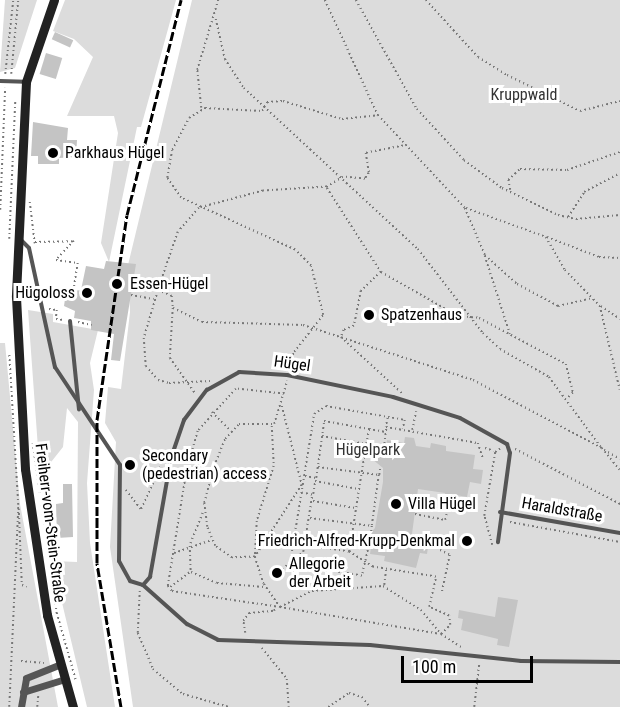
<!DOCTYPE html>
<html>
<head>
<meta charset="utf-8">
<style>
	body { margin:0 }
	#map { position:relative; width:620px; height:707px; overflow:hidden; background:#fff; font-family:"Roboto Condensed",sans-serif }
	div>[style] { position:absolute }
	.green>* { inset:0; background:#dcdcdc }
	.building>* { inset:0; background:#c4c4c4; transform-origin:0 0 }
	.path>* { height:1.5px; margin-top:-0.75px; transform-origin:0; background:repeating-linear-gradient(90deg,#777 0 1.5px,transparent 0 4.5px) }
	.service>* { height:4px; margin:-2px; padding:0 2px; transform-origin:2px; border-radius:2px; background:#555 }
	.minor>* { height:7px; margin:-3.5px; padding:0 3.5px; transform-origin:3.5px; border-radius:3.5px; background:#555 }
	.secondary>* { height:9px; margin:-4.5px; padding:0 4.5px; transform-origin:4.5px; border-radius:4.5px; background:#222 }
	.rail>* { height:3px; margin-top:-1.5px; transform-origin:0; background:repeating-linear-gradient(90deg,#000 0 9px,transparent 0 12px) }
	.dots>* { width:16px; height:16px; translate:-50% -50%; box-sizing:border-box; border:3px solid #fff; border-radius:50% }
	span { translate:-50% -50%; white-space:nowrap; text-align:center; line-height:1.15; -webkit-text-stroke:6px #fff; paint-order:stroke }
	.park-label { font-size:16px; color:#333 }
	.poi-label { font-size:16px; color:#000 }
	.left { translate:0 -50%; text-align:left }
	.right { translate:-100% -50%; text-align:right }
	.street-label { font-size:16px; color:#000 }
	.scale { position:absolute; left:401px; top:656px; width:132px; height:27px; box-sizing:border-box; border:3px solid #000; border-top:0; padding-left:8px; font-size:18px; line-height:21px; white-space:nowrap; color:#000; -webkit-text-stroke:4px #fff; paint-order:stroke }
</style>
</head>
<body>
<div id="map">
	<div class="green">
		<div style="clip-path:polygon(5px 0,37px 0,15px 68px,0 72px)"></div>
		<div style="clip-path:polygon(65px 0,176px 0,141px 127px,137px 127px,109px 262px,101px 243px,118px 133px,114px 116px,67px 116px,93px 57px,74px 39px,53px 31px)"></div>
		<div style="clip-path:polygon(192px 0,620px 0,620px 707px,133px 707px,110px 547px,116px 442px,105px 423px,108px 387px,121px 389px,130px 312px,128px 265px)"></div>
		<div style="clip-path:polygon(28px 310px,53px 314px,53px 322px,98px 330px,90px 363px,94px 390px,87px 483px,90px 543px,115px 707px,87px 707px,52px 561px,77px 562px,78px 422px,67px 408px,63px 447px,40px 476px)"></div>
		<div style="clip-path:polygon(0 343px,5px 343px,20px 504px,58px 707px,0 707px)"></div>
	</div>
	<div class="building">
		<div style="left:55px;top:32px;width:20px;height:8px;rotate:24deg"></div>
		<div style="left:46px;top:53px;width:17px;height:22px;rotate:17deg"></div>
		<div style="clip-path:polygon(33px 122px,68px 128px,67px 140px,77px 140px,76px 157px,59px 158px,59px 164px,38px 164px,38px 156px,31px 156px)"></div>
		<div style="clip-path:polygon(106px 261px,136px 264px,120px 361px,111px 360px,114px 334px,91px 330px,91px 321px,74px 318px,75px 311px,64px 306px,66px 292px,81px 290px,86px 266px,104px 269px)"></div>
		<div style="clip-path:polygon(405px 437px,414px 438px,416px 446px,430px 448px,431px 443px,446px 446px,446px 451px,475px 455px,473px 469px,483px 470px,481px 484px,470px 482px,467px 497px,456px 495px,455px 502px,444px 500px,445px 493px,418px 489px,412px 534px,423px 536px,421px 545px,428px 547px,427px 554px,420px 553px,416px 568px,384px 561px,385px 556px,370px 554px,371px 547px,364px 540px,375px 528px,383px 482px,383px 468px,372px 459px,385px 454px,387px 440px,404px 443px)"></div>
		<div style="clip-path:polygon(63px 484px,72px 484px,73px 537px,57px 538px,56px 504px,63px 503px)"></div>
		<div style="clip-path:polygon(498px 597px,518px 600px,509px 647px,497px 645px,498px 639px,461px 630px,463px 619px,458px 618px,459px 610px,495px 617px)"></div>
	</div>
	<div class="path">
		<div style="left:325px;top:0;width:127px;rotate:65.3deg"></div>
		<div style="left:378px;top:115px;width:127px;rotate:46.9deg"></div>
		<div style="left:465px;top:208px;width:51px;rotate:66.9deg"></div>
		<div style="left:485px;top:255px;width:43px;rotate:42.2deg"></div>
		<div style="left:517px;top:284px;width:47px;rotate:28.2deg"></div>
		<div style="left:558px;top:306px;width:35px;rotate:-13deg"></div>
		<div style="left:356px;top:0;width:125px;rotate:60.8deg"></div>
		<div style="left:417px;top:109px;width:69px;rotate:47.3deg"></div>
		<div style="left:464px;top:160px;width:47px;rotate:36.4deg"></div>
		<div style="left:502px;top:188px;width:62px;rotate:25.7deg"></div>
		<div style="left:558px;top:215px;width:18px;rotate:13deg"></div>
		<div style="left:576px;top:219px;width:44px;rotate:-5.2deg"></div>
		<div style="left:426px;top:0;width:77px;rotate:47.6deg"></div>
		<div style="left:478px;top:57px;width:34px;rotate:32deg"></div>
		<div style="left:507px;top:75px;width:81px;rotate:26.3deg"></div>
		<div style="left:580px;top:111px;width:41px;rotate:-14deg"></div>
		<div style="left:216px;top:19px;width:41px;rotate:77.3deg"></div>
		<div style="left:225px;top:59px;width:35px;rotate:57deg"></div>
		<div style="left:244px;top:88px;width:237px;rotate:42.8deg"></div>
		<div style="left:418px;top:249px;width:106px;rotate:52.3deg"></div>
		<div style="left:483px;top:333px;width:23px;rotate:43deg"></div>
		<div style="left:500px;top:349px;width:56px;rotate:29.7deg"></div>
		<div style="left:549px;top:377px;width:87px;rotate:53.4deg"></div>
		<div style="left:5px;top:74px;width:74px;rotate:-83.8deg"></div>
		<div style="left:11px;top:74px;width:74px;rotate:-84.6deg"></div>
		<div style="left:201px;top:108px;width:38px;rotate:-96deg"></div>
		<div style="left:197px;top:70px;width:73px;rotate:-73.3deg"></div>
		<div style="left:403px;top:146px;width:38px;rotate:169deg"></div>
		<div style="left:366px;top:153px;width:20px;rotate:81deg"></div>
		<div style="left:369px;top:173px;width:7px;rotate:124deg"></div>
		<div style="left:365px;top:179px;width:22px;rotate:-175deg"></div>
		<div style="left:343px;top:177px;width:19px;rotate:148deg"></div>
		<div style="left:327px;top:187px;width:64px;rotate:176.4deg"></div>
		<div style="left:263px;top:191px;width:66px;rotate:165.1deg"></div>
		<div style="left:199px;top:208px;width:32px;rotate:131deg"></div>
		<div style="left:178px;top:232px;width:61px;rotate:109deg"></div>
		<div style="left:158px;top:290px;width:15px;rotate:23deg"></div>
		<div style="left:172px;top:296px;width:12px;rotate:85deg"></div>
		<div style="left:173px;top:308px;width:32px;rotate:26deg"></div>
		<div style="left:202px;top:322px;width:101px;rotate:1.7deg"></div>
		<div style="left:303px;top:325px;width:179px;rotate:17.9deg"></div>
		<div style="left:473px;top:380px;width:146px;rotate:27.8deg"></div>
		<div style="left:602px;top:448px;width:28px;rotate:51deg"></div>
		<div style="left:327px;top:188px;width:100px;rotate:57.3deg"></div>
		<div style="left:381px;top:272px;width:89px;rotate:29.7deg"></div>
		<div style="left:458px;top:316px;width:21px;rotate:5deg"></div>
		<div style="left:479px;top:318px;width:98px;rotate:27.9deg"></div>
		<div style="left:566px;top:364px;width:30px;rotate:76deg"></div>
		<div style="left:573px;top:393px;width:7px;rotate:135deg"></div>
		<div style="left:510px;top:190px;width:10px;rotate:-101deg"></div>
		<div style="left:508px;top:180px;width:16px;rotate:-43deg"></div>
		<div style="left:520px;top:169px;width:47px;rotate:1.2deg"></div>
		<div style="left:567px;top:170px;width:56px;rotate:-18.8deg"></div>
		<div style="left:30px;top:202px;width:42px;rotate:83.2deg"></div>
		<div style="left:466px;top:208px;width:85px;rotate:19.9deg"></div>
		<div style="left:546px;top:237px;width:38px;rotate:60deg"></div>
		<div style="left:565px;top:270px;width:50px;rotate:45.8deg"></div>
		<div style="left:600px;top:306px;width:86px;rotate:76.6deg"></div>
		<div style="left:0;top:210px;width:122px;rotate:-87.7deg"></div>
		<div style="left:568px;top:217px;width:30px;rotate:-57deg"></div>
		<div style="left:584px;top:192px;width:41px;rotate:-27.8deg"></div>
		<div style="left:547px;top:237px;width:56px;rotate:21deg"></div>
		<div style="left:599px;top:257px;width:21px;rotate:3deg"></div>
		<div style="left:9px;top:239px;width:139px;rotate:-87.5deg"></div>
		<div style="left:35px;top:242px;width:39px;rotate:-1deg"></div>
		<div style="left:74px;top:241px;width:26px;rotate:133deg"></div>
		<div style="left:485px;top:256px;width:82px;rotate:72.2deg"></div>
		<div style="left:56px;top:260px;width:22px;rotate:8deg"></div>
		<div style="left:78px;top:263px;width:30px;rotate:99deg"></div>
		<div style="left:381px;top:272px;width:28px;rotate:136deg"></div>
		<div style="left:361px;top:291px;width:36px;rotate:101deg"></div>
		<div style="left:354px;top:326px;width:11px;rotate:158deg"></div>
		<div style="left:344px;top:330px;width:8px;rotate:113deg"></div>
		<div style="left:341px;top:337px;width:83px;rotate:42.6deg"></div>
		<div style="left:158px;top:291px;width:49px;rotate:106.6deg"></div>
		<div style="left:144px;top:338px;width:28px;rotate:86deg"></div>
		<div style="left:146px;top:366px;width:18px;rotate:49deg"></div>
		<div style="left:158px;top:380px;width:11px;rotate:15deg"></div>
		<div style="left:169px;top:383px;width:41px;rotate:-2.8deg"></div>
		<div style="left:131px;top:295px;width:23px;rotate:10deg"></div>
		<div style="left:601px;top:306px;width:23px;rotate:34deg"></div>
		<div style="left:173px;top:308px;width:50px;rotate:93.4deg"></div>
		<div style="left:170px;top:358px;width:43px;rotate:54.5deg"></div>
		<div style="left:49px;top:309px;width:8px;rotate:7deg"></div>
		<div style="left:57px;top:310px;width:9px;rotate:96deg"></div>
		<div style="left:56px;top:319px;width:8px;rotate:7deg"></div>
		<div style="left:78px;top:322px;width:14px;rotate:12deg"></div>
		<div style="left:287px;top:367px;width:17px;rotate:-65deg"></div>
		<div style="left:294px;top:352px;width:47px;rotate:-51.9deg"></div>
		<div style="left:323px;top:315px;width:50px;rotate:-103.8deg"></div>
		<div style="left:311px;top:266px;width:23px;rotate:-135deg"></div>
		<div style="left:295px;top:250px;width:125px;rotate:-155.5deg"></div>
		<div style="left:181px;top:198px;width:24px;rotate:-125deg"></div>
		<div style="left:167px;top:178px;width:28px;rotate:-80deg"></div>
		<div style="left:172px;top:150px;width:36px;rotate:-62deg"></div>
		<div style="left:189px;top:118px;width:19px;rotate:-32deg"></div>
		<div style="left:205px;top:108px;width:57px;rotate:3deg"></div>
		<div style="left:262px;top:111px;width:10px;rotate:-61deg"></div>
		<div style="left:267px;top:102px;width:16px;rotate:-4deg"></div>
		<div style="left:283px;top:101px;width:62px;rotate:17deg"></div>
		<div style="left:342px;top:119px;width:36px;rotate:-6deg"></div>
		<div style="left:284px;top:394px;width:48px;rotate:-174.1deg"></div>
		<div style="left:236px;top:389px;width:57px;rotate:132.1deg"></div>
		<div style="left:198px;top:431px;width:40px;rotate:106deg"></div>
		<div style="left:187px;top:469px;width:119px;rotate:99.2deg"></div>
		<div style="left:168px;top:586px;width:6px;rotate:51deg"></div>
		<div style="left:172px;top:591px;width:109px;rotate:8.4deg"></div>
		<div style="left:280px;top:607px;width:36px;rotate:-27deg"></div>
		<div style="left:312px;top:591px;width:71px;rotate:-4deg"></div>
		<div style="left:383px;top:586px;width:45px;rotate:32.3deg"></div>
		<div style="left:421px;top:610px;width:31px;rotate:50deg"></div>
		<div style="left:441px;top:634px;width:13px;rotate:-45deg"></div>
		<div style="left:450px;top:625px;width:9px;rotate:-96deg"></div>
		<div style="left:449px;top:616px;width:22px;rotate:-156deg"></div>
		<div style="left:429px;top:607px;width:31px;rotate:-77deg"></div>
		<div style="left:436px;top:577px;width:64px;rotate:-171deg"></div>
		<div style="left:373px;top:567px;width:28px;rotate:-148deg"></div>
		<div style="left:349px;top:552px;width:46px;rotate:-171.2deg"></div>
		<div style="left:282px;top:406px;width:81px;rotate:75.8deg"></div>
		<div style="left:302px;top:485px;width:86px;rotate:123.1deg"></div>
		<div style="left:255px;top:557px;width:23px;rotate:178deg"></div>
		<div style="left:232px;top:558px;width:21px;rotate:-145deg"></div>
		<div style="left:215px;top:546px;width:21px;rotate:-113deg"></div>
		<div style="left:207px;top:527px;width:24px;rotate:-97deg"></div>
		<div style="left:204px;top:503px;width:38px;rotate:-75deg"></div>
		<div style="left:214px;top:466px;width:29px;rotate:-68deg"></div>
		<div style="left:225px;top:439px;width:21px;rotate:-47deg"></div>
		<div style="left:239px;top:424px;width:35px"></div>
		<div style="left:274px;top:424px;width:45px;rotate:-73.2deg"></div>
		<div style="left:212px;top:412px;width:25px;rotate:45deg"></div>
		<div style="left:388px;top:418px;width:9px;rotate:103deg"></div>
		<div style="left:386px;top:427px;width:93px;rotate:9.9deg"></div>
		<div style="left:478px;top:443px;width:16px;rotate:72deg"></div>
		<div style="left:272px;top:426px;width:40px;rotate:87.1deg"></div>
		<div style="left:274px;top:466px;width:58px;rotate:107.2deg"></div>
		<div style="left:257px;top:521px;width:36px;rotate:93deg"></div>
		<div style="left:255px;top:557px;width:28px;rotate:72deg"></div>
		<div style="left:264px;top:584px;width:28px;rotate:55deg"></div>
		<div style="left:280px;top:607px;width:163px;rotate:9.5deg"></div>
		<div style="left:441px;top:634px;width:24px;rotate:33deg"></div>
		<div style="left:412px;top:430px;width:19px;rotate:-78deg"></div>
		<div style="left:322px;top:436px;width:45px;rotate:10.3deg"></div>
		<div style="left:366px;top:444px;width:15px;rotate:-79deg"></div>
		<div style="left:369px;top:429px;width:17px;rotate:10deg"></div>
		<div style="left:33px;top:443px;width:172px;rotate:82deg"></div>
		<div style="left:57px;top:613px;width:70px;rotate:74.2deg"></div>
		<div style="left:485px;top:448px;width:9px;rotate:18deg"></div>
		<div style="left:515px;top:449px;width:119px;rotate:27.6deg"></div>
		<div style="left:604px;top:450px;width:18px;rotate:29deg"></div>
		<div style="left:383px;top:453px;width:26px;rotate:-83deg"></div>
		<div style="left:318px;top:467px;width:62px;rotate:7.5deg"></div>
		<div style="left:379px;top:475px;width:51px;rotate:97.8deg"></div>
		<div style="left:379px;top:475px;width:7px;rotate:-82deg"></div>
		<div style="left:305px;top:476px;width:11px;rotate:10deg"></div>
		<div style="left:316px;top:478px;width:58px;rotate:-82deg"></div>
		<div style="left:324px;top:421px;width:46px;rotate:10.1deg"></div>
		<div style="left:315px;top:481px;width:44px;rotate:10.5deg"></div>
		<div style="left:126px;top:490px;width:24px;rotate:52deg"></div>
		<div style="left:141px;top:509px;width:55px;rotate:-65.3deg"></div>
		<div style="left:313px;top:494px;width:13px;rotate:-81deg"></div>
		<div style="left:313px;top:501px;width:43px;rotate:9.5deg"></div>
		<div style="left:19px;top:509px;width:76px;rotate:87.7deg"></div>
		<div style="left:22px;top:585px;width:5px;rotate:22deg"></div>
		<div style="left:203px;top:513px;width:35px;rotate:112deg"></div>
		<div style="left:190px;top:546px;width:26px;rotate:88deg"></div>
		<div style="left:191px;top:572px;width:28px;rotate:23deg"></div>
		<div style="left:217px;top:583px;width:47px;rotate:4.9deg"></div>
		<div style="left:415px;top:514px;width:31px;rotate:11deg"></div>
		<div style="left:445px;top:520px;width:19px;rotate:-78deg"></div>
		<div style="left:310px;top:518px;width:63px;rotate:7.4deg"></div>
		<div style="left:372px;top:526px;width:9px;rotate:96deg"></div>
		<div style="left:510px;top:522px;width:112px;rotate:10.3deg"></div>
		<div style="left:492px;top:545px;width:30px;rotate:-105deg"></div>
		<div style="left:484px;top:516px;width:65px;rotate:-80.2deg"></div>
		<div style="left:495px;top:452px;width:7px;rotate:-34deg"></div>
		<div style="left:369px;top:546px;width:31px;rotate:103deg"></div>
		<div style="left:362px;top:576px;width:62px;rotate:-170.7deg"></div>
		<div style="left:301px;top:566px;width:14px;rotate:-135deg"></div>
		<div style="left:291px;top:556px;width:144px;rotate:-80.8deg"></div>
		<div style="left:314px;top:414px;width:14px;rotate:-34deg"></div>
		<div style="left:326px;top:406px;width:80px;rotate:10deg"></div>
		<div style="left:405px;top:420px;width:9px;rotate:103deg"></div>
		<div style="left:440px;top:550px;width:11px;rotate:27deg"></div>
		<div style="left:450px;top:555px;width:40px;rotate:102deg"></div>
		<div style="left:349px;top:552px;width:109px;rotate:-81.1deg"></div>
		<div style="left:366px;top:444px;width:18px;rotate:6deg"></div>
		<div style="left:174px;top:553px;width:39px;rotate:-19deg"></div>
		<div style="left:282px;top:569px;width:27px;rotate:-39deg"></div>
		<div style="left:303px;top:552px;width:58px;rotate:-81deg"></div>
		<div style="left:312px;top:495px;width:10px;rotate:-169deg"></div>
		<div style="left:384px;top:585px;width:16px;rotate:-83deg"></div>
		<div style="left:170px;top:587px;width:25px;rotate:-37deg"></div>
		<div style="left:140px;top:591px;width:42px;rotate:92.7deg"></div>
		<div style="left:138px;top:633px;width:39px;rotate:67deg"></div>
		<div style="left:153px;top:669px;width:39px;rotate:40deg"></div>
		<div style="left:183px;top:694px;width:48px;rotate:15.8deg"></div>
		<div style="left:245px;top:633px;width:12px;rotate:-99deg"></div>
		<div style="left:243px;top:621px;width:10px;rotate:-53deg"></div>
		<div style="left:249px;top:613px;width:25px;rotate:-5deg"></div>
		<div style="left:274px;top:611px;width:4px;rotate:-76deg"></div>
		<div style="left:262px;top:648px;width:40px;rotate:51deg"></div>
		<div style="left:287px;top:679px;width:28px;rotate:86deg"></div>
		<div style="left:21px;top:661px;width:23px;rotate:5deg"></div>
		<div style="left:9px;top:707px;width:202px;rotate:-87.4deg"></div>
		<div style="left:18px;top:505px;width:150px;rotate:-93.4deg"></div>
		<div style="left:37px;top:707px;width:11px;rotate:-85deg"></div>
		<div style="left:328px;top:707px;width:25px;rotate:-34deg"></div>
		<div style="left:349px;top:693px;width:14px;rotate:17deg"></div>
		<div style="left:362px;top:697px;width:13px;rotate:51deg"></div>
		<div style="left:474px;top:707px;width:43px;rotate:-83.4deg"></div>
	</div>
	<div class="service">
		<div style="left:0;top:81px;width:25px;rotate:2deg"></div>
		<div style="left:21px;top:240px;width:11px;rotate:45deg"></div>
		<div style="left:29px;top:248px;width:122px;rotate:77.7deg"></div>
		<div style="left:55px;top:367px;width:118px;rotate:56.4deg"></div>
		<div style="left:120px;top:465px;width:96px;rotate:90.6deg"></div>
		<div style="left:119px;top:561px;width:23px;rotate:61deg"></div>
		<div style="left:130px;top:581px;width:14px;rotate:17deg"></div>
		<div style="left:143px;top:585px;width:11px;rotate:-49deg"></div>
		<div style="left:150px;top:577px;width:121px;rotate:-80deg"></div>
		<div style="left:171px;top:458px;width:40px;rotate:-71.1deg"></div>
		<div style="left:184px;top:420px;width:38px;rotate:-53deg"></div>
		<div style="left:207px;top:390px;width:37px;rotate:-29deg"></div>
		<div style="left:239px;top:372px;width:48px;rotate:3.6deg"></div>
		<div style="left:287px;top:375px;width:108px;rotate:11.7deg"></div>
		<div style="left:393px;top:397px;width:70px;rotate:17.4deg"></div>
		<div style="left:460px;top:418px;width:54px;rotate:29deg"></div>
		<div style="left:507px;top:444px;width:9px;rotate:72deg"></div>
		<div style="left:510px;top:453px;width:90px;rotate:97.7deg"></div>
		<div style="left:70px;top:321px;width:89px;rotate:84.2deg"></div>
		<div style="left:500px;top:512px;width:122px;rotate:9.9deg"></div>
		<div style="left:143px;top:585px;width:59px;rotate:41.6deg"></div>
		<div style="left:187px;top:624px;width:35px;rotate:27deg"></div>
		<div style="left:218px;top:640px;width:152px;rotate:1.9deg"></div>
		<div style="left:370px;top:645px;width:152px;rotate:6deg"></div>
		<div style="left:521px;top:661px;width:99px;rotate:0.6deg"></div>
	</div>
	<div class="minor">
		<div style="left:23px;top:692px;width:44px;rotate:-17.2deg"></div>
		<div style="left:21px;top:707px;width:29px;rotate:-80deg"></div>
		<div style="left:26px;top:678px;width:37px;rotate:-22deg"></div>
	</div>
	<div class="secondary">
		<div style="left:54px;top:0;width:87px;rotate:108.9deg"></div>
		<div style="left:26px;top:82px;width:215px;rotate:92.7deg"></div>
		<div style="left:16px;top:297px;width:172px;rotate:87deg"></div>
		<div style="left:25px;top:469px;width:148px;rotate:81.4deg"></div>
		<div style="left:47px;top:615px;width:96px;rotate:74.2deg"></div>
	</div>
	<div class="rail">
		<div style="left:121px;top:707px;width:146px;rotate:-99.5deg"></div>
		<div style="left:97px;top:563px;width:143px;rotate:-90deg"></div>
		<div style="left:97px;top:420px;width:207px;rotate:-81.7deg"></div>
		<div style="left:127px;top:215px;width:222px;rotate:-75.9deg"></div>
	</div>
	<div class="dots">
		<div style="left:53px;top:153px;background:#000"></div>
		<div style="left:117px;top:284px;background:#000"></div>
		<div style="left:87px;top:293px;background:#000"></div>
		<div style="left:369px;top:315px;background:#000"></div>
		<div style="left:130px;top:465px;background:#000"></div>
		<div style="left:396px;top:504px;background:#000"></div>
		<div style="left:467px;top:541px;background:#000"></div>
		<div style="left:277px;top:573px;background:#000"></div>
	</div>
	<div class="park-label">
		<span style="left:524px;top:95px">Kruppwald</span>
		<span style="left:368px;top:450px">Hügelpark</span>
	</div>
	<div class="poi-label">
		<span class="left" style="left:65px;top:153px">Parkhaus Hügel</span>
		<span class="left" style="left:130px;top:284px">Essen-Hügel</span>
		<span class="right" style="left:75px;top:293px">Hügoloss</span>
		<span class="left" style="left:381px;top:315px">Spatzenhaus</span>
		<span class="left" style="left:142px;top:465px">Secondary<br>(pedestrian) access</span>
		<span class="left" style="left:408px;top:504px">Villa Hügel</span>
		<span class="right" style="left:455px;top:541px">Friedrich-Alfred-Krupp-Denkmal</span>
		<span class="left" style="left:289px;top:573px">Allegorie<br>der Arbeit</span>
	</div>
	<div class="street-label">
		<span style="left:292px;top:364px;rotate:8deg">Hügel</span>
		<span style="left:562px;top:510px;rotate:10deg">Haraldstraße</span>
		<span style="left:50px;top:523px;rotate:83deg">Freiherr-vom-Stein-Straße</span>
	</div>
	<div class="scale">100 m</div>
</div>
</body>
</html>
